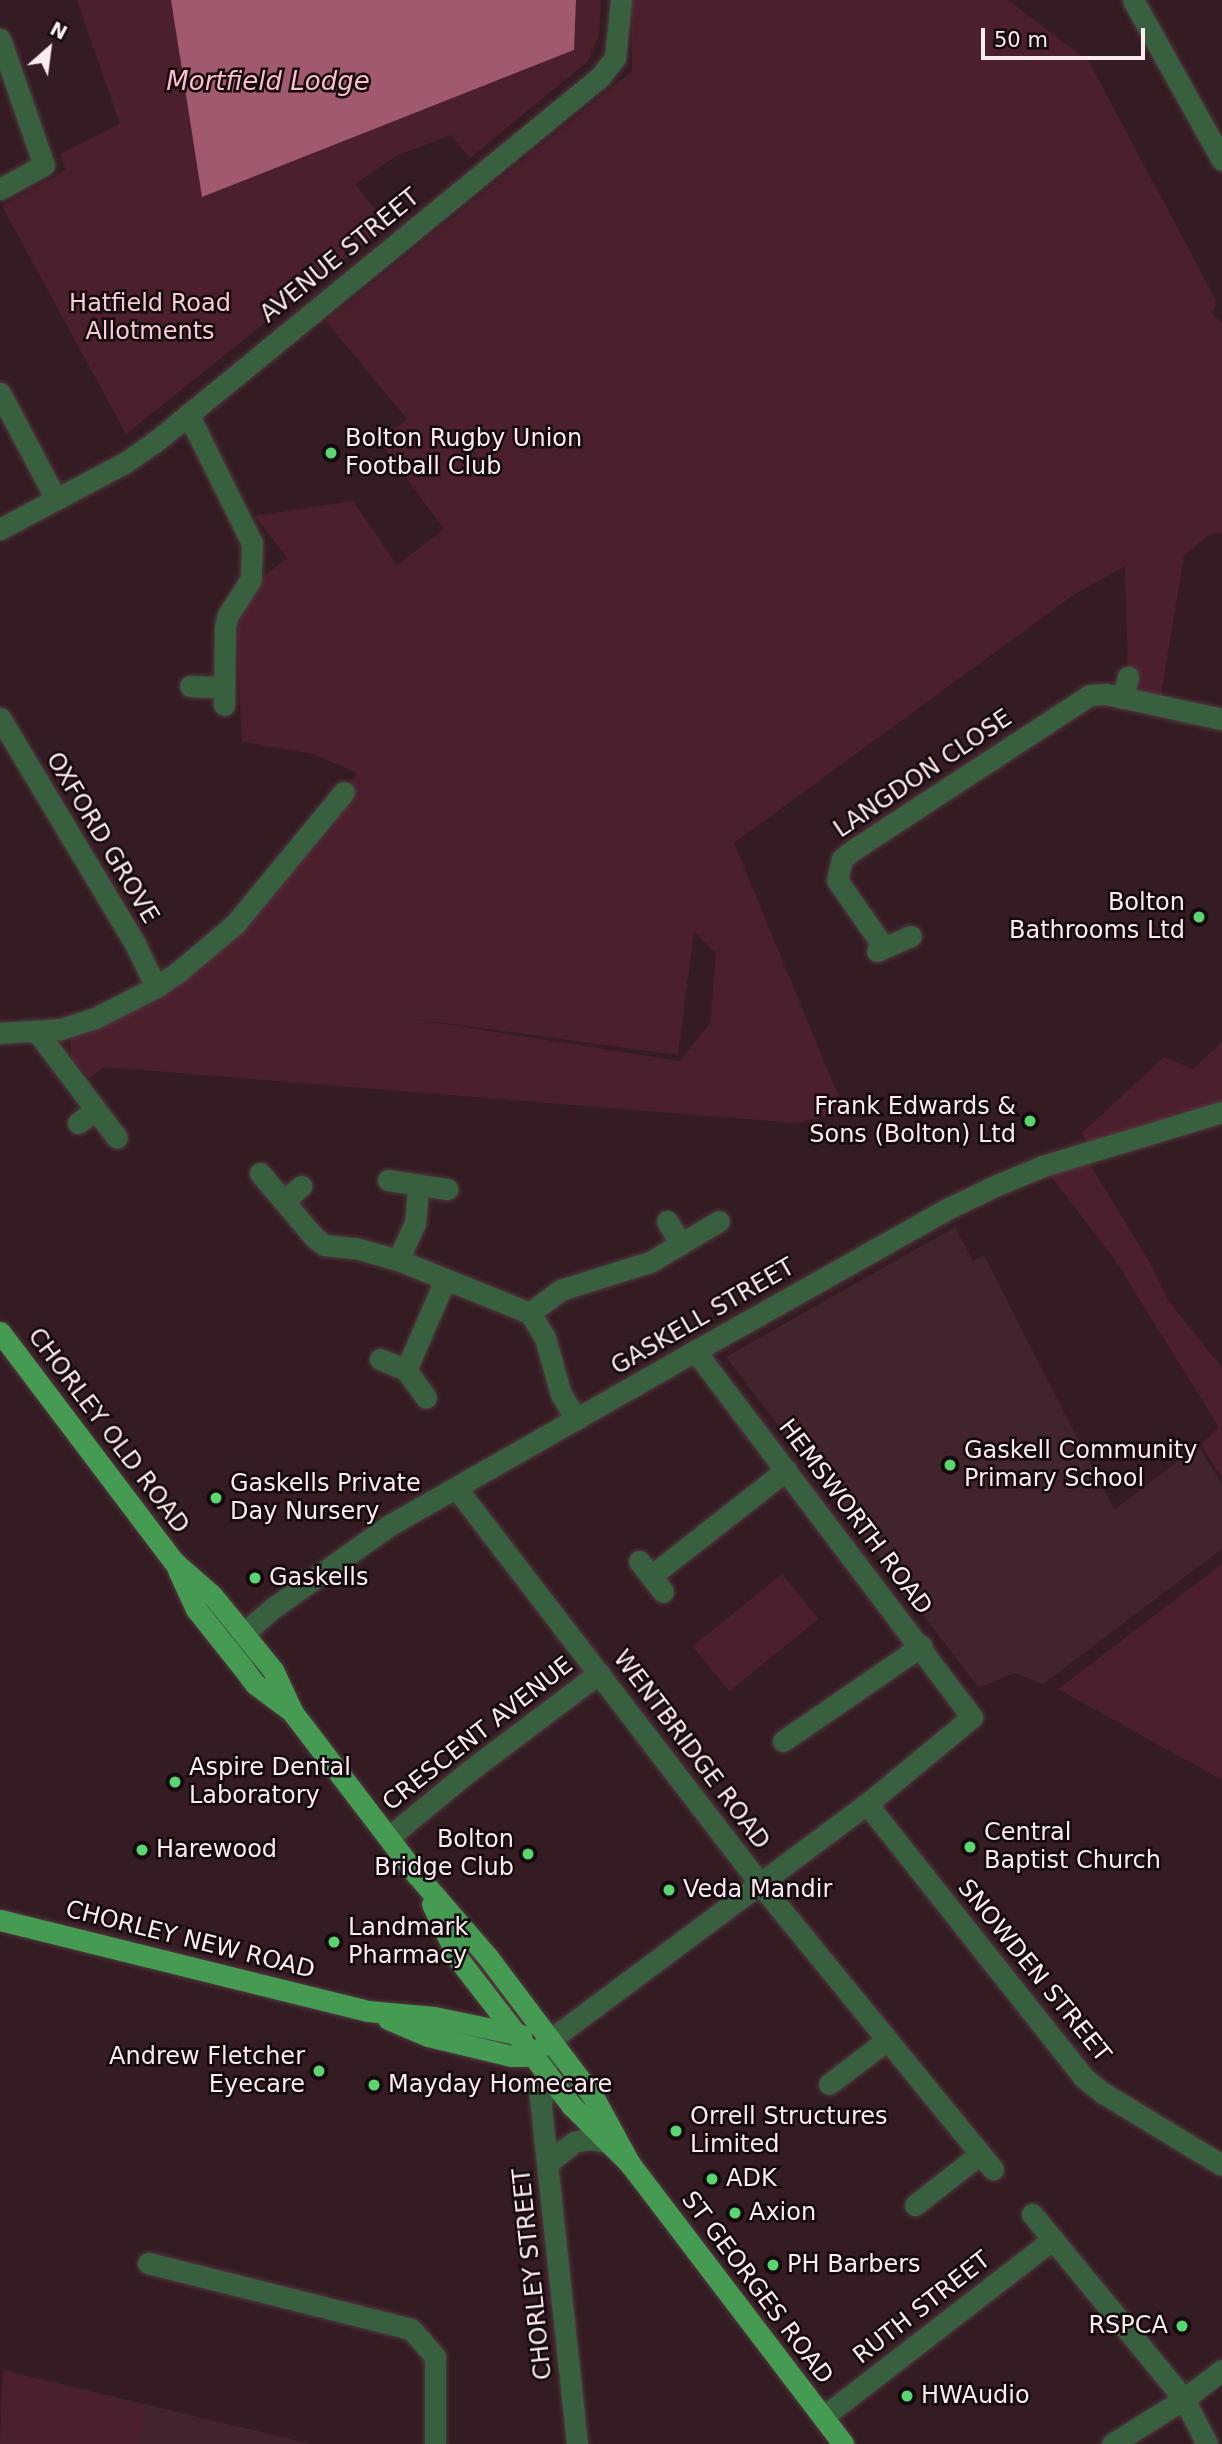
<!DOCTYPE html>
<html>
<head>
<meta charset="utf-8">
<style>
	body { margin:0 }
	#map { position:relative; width:1222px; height:2444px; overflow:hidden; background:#341c22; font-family:"DejaVu Sans",sans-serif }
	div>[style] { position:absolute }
	.built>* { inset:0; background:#42242c }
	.green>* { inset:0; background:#4c1f2d; transform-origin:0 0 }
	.water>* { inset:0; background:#a1596d }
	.roads { filter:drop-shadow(0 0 2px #50393f) drop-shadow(0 0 2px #50393f) }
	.minor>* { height:21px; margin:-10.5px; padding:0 10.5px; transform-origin:10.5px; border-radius:10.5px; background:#39603e }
	.major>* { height:21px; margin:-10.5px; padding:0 10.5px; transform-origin:10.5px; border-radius:10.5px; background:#469b53 }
	.dots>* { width:19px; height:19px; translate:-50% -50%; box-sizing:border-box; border:4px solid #150a0d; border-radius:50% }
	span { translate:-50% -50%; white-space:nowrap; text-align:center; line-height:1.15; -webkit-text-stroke:5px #150a0d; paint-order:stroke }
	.street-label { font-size:24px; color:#fbeaee }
	.park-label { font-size:24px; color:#f7cbd5 }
	.poi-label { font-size:24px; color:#fbeaee }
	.left { translate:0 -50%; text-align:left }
	.right { translate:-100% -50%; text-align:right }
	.water-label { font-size:26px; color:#fdbdcc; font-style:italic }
	.north { position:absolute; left:14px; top:14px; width:70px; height:70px; -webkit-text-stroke:5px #150a0d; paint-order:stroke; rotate:28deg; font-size:19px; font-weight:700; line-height:28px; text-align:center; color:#fbeaee }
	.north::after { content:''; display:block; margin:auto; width:24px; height:32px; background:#fbeaee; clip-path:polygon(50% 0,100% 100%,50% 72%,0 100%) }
	.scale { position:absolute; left:981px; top:28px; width:164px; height:32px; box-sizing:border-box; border:4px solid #fbeaee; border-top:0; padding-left:9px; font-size:21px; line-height:24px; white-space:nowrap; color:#fbeaee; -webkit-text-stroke:5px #150a0d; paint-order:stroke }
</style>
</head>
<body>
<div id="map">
	<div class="built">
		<div style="clip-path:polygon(955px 1227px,973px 1261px,984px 1255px,1114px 1510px,1198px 1446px,1222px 1484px,1222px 1549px,1043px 1684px,1014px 1673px,979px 1688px,726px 1357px)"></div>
		<div style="clip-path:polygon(3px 2370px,311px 2444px,0 2444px)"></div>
	</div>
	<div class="green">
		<div style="clip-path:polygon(77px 0,171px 0,202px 197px,574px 50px,576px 0,601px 0,599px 35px,588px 61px,470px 158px,451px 135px,396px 156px,355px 184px,387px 225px,126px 434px,2px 206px,66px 170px,60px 154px,120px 124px)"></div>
		<div style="clip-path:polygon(evenodd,631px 0,1008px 0,1089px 62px,1217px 302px,1212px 313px,1222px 324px,1222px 532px,1207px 536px,1184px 556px,1159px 706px,1128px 677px,1125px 566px,1072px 596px,734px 843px,845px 1112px,796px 1123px,104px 1067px,89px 1078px,71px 1057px,70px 1031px,160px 990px,239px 920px,357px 773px,313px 754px,242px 742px,237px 636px,241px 610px,267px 574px,287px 558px,255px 516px,353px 501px,397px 565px,444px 529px,379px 441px,407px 419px,326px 321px,632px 71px,631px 0,694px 931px,716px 953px,710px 1023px,680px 1061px,400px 1017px,678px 1055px,694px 931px)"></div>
		<div style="clip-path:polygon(1222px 1042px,1222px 1113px,1090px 1151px,1082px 1133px,1164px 1057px,1193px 1069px)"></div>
		<div style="clip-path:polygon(1083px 1153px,1150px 1263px,1168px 1300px,1222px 1368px,1222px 1477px,1201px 1445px,1219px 1427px,1113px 1257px,1043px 1166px)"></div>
		<div style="clip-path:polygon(1222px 1564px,1222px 1780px,1058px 1689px)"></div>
		<div style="left:782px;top:1574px;width:58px;height:115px;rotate:51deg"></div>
		<div style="clip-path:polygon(3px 2370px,147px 2407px,138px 2444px,0 2444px)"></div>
	</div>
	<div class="water">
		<div style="clip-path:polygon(171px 0,576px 0,574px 50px,202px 197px)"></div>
	</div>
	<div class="roads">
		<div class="minor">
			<div style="left:1133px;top:0;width:183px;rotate:60.9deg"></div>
			<div style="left:0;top:39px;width:133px;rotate:70.8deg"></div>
			<div style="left:44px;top:165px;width:50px;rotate:151.4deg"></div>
			<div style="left:0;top:393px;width:120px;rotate:62.2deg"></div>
			<div style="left:188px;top:414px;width:144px;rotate:63.6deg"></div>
			<div style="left:252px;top:543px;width:36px;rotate:92deg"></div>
			<div style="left:251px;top:579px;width:43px;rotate:122.6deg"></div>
			<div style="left:228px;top:615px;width:11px;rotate:105deg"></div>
			<div style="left:225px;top:626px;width:79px;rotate:90.7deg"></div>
			<div style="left:0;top:529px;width:143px;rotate:-28deg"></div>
			<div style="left:126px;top:462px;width:35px;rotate:-35deg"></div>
			<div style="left:155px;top:442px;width:576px;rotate:-39.36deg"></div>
			<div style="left:600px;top:77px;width:24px;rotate:-52deg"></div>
			<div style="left:615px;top:58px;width:58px;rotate:-84.1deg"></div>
			<div style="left:190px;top:686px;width:34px;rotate:2deg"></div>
			<div style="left:1123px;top:698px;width:22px;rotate:-77deg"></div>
			<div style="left:0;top:718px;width:263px;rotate:59.1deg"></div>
			<div style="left:135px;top:944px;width:48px;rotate:64deg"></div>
			<div style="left:883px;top:946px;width:80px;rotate:-124.9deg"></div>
			<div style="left:837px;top:880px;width:22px;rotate:-77deg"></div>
			<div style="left:842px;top:859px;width:14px;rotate:-39deg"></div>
			<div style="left:853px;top:850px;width:283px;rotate:-33.2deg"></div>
			<div style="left:1090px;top:695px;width:16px;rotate:-4deg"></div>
			<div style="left:1106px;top:694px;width:119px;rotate:12.2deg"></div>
			<div style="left:877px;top:951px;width:37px;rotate:-24deg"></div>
			<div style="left:0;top:1033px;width:61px;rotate:-3.8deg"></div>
			<div style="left:61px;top:1029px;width:38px;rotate:-18deg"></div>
			<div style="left:97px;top:1017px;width:66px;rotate:-27deg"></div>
			<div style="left:156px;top:987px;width:27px;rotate:-34deg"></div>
			<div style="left:178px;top:972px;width:75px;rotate:-40.1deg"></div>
			<div style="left:235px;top:924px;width:171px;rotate:-50.5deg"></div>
			<div style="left:38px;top:1033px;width:131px;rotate:53deg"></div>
			<div style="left:78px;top:1123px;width:21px;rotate:-37deg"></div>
			<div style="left:260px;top:1173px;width:84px;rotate:49.8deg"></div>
			<div style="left:314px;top:1237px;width:13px;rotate:39deg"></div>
			<div style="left:324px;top:1245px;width:31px;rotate:6deg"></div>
			<div style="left:355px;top:1248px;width:45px;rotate:15.6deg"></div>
			<div style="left:398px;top:1260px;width:142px;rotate:21.9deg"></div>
			<div style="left:530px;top:1313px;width:29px;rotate:59deg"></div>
			<div style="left:545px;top:1338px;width:58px;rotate:74.1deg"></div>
			<div style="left:561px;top:1394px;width:29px;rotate:59deg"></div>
			<div style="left:388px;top:1180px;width:60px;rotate:8.7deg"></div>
			<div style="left:284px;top:1201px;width:23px;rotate:-41deg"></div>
			<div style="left:667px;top:1221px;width:27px;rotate:59deg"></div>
			<div style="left:398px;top:1260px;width:41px;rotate:-65.3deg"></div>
			<div style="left:415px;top:1223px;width:38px;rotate:-85deg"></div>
			<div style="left:530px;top:1313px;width:38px;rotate:-37deg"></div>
			<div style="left:560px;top:1290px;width:94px;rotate:-17.3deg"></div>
			<div style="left:650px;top:1262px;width:80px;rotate:-30.7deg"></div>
			<div style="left:380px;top:1359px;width:28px;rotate:23deg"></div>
			<div style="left:406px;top:1370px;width:34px;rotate:54deg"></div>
			<div style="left:406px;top:1370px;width:98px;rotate:-66.6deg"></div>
			<div style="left:457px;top:1489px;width:499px;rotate:52.5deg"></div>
			<div style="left:761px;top:1885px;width:367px;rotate:50.8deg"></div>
			<div style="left:639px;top:1561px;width:39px;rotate:52deg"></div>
			<div style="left:651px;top:1576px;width:172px;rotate:-38.1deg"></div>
			<div style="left:243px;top:1668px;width:19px;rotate:-106deg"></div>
			<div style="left:238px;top:1650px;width:17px;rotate:-73deg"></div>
			<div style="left:243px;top:1634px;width:40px;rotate:-41deg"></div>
			<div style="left:273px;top:1608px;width:143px;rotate:-35.4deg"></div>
			<div style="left:390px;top:1525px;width:351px;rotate:-29.7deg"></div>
			<div style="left:695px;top:1351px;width:291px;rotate:-29.4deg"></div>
			<div style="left:949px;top:1208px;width:53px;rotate:-25.6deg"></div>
			<div style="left:997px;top:1185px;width:50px;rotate:-22.4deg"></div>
			<div style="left:1043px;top:1166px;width:187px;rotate:-16.8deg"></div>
			<div style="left:783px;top:1741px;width:168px;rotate:-34.5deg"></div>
			<div style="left:867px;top:1804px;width:348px;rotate:51.6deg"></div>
			<div style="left:1083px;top:2077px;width:26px;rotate:39deg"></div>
			<div style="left:1103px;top:2093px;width:139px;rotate:31.2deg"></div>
			<div style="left:389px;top:1837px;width:104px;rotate:-39.5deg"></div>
			<div style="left:469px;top:1771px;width:163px;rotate:-37deg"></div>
			<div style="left:829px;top:2084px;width:73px;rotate:-37.2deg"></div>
			<div style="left:539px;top:2088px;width:358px;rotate:83.9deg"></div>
			<div style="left:542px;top:2099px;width:60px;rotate:-82.3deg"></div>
			<div style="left:550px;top:2040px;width:395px;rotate:-36.7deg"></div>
			<div style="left:867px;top:1804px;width:136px;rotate:-39.6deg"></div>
			<div style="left:972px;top:1717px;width:459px;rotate:-127.1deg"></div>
			<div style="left:548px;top:2163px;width:33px;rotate:-39deg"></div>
			<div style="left:574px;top:2142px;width:15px;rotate:-11deg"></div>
			<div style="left:589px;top:2139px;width:18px;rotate:9deg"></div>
			<div style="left:915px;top:2205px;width:83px;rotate:-38.1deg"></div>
			<div style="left:1032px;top:2214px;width:239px;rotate:50.6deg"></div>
			<div style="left:1184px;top:2399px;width:51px;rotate:62.9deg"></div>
			<div style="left:148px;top:2263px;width:271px;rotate:14.1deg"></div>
			<div style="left:411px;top:2329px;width:37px;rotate:49deg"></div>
			<div style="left:435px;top:2357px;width:87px;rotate:90deg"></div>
			<div style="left:823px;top:2417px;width:291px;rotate:-37.7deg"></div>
			<div style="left:1112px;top:2444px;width:85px;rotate:-32deg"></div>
			<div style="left:1184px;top:2399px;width:48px;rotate:-37.3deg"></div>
		</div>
		<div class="major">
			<div style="left:0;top:1332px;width:288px;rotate:52.9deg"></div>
			<div style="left:174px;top:1562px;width:50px;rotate:41deg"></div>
			<div style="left:212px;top:1595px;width:97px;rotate:50.9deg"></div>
			<div style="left:273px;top:1670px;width:47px;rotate:65.1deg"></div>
			<div style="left:293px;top:1713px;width:204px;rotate:52.6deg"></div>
			<div style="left:417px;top:1875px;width:107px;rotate:49.2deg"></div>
			<div style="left:487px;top:1956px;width:178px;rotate:53deg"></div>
			<div style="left:594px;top:2098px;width:75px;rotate:61.4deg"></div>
			<div style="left:178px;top:1570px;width:43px;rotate:65.2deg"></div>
			<div style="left:196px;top:1609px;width:75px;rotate:51.5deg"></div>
			<div style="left:243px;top:1668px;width:20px;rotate:53deg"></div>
			<div style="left:255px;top:1684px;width:44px;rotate:36.6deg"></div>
			<div style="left:432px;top:1904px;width:62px;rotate:64.3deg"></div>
			<div style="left:459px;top:1960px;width:185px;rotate:52.3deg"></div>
			<div style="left:572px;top:2106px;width:82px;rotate:45deg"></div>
			<div style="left:630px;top:2164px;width:352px;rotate:52.7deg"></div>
			<div style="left:0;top:1920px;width:379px;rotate:13.9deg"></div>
			<div style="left:368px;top:2011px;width:66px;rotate:5.2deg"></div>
			<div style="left:434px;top:2017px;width:89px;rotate:11.7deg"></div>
			<div style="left:388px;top:2019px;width:43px;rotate:23deg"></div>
			<div style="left:428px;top:2036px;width:86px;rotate:13.4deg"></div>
			<div style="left:512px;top:2056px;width:13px"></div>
			<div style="left:525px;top:2056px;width:17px;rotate:-28deg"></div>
		</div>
	</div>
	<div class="dots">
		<div style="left:331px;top:453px;background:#5ad56f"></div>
		<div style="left:1199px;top:917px;background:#5ad56f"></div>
		<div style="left:1030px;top:1121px;background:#5ad56f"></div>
		<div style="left:950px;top:1465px;background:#5ad56f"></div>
		<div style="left:216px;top:1498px;background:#5ad56f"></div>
		<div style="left:255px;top:1578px;background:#5ad56f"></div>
		<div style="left:175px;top:1782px;background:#5ad56f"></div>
		<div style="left:970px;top:1847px;background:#5ad56f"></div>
		<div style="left:142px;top:1850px;background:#5ad56f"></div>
		<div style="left:528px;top:1854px;background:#5ad56f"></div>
		<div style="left:669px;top:1890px;background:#5ad56f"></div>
		<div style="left:334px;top:1942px;background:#5ad56f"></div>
		<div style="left:319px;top:2071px;background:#5ad56f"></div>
		<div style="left:374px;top:2085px;background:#5ad56f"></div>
		<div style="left:676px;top:2131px;background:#5ad56f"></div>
		<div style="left:712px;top:2179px;background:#5ad56f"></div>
		<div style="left:735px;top:2213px;background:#5ad56f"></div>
		<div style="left:773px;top:2265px;background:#5ad56f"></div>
		<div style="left:1182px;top:2326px;background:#5ad56f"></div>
		<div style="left:907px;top:2396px;background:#5ad56f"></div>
	</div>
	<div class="street-label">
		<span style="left:340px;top:256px;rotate:-39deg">AVENUE STREET</span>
		<span style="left:923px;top:774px;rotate:-34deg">LANGDON CLOSE</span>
		<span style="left:102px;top:838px;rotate:59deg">OXFORD GROVE</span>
		<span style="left:703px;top:1317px;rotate:-30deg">GASKELL STREET</span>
		<span style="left:108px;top:1431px;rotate:53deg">CHORLEY OLD ROAD</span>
		<span style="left:855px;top:1517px;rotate:53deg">HEMSWORTH ROAD</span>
		<span style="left:478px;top:1734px;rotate:-38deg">CRESCENT AVENUE</span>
		<span style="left:691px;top:1750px;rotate:53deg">WENTBRIDGE ROAD</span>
		<span style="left:190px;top:1940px;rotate:14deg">CHORLEY NEW ROAD</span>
		<span style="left:1034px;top:1971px;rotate:51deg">SNOWDEN STREET</span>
		<span style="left:533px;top:2274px;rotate:-96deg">CHORLEY STREET</span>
		<span style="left:757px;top:2288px;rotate:53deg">ST GEORGES ROAD</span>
		<span style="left:922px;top:2308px;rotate:-38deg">RUTH STREET</span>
	</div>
	<div class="park-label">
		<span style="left:150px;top:318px">Hatfield Road<br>Allotments</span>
	</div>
	<div class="poi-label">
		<span class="left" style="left:345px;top:453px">Bolton Rugby Union<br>Football Club</span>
		<span class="right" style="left:1185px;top:917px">Bolton<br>Bathrooms Ltd</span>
		<span class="right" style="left:1016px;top:1121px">Frank Edwards &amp;<br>Sons (Bolton) Ltd</span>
		<span class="left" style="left:964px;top:1465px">Gaskell Community<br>Primary School</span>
		<span class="left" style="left:230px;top:1498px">Gaskells Private<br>Day Nursery</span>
		<span class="left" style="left:269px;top:1578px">Gaskells</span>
		<span class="left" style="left:189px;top:1782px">Aspire Dental<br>Laboratory</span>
		<span class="left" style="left:984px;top:1847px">Central<br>Baptist Church</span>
		<span class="right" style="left:514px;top:1854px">Bolton<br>Bridge Club</span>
		<span class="left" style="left:156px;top:1850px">Harewood</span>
		<span class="left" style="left:683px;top:1890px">Veda Mandir</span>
		<span class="left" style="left:348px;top:1942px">Landmark<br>Pharmacy</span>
		<span class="right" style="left:305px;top:2071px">Andrew Fletcher<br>Eyecare</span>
		<span class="left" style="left:388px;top:2085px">Mayday Homecare</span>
		<span class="left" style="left:690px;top:2131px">Orrell Structures<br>Limited</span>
		<span class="left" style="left:726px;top:2179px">ADK</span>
		<span class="left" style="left:749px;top:2213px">Axion</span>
		<span class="left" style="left:787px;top:2265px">PH Barbers</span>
		<span class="right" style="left:1168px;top:2326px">RSPCA</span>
		<span class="left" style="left:921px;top:2396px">HWAudio</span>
	</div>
	<div class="water-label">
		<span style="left:268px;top:82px">Mortfield Lodge</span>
	</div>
	<div class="north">N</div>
	<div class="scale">50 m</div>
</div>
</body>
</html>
